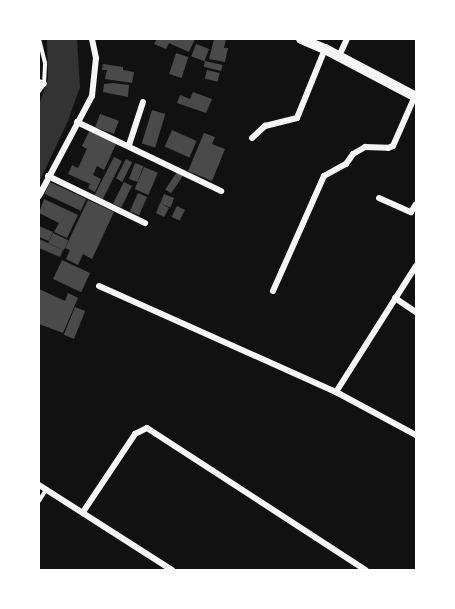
<!DOCTYPE html>
<html>
<head>
<meta charset="utf-8">
<style>
	body { margin:0 }
	#map { position:relative; width:455px; height:609px; overflow:hidden; background:#111; font-family:Helvetica,sans-serif }
	div>[style] { position:absolute }
	.water>* { inset:0; background:#333 }
	.building>* { inset:0; background:#4a4a4a; transform-origin:0 0 }
	.service>* { height:4px; margin:-2px; padding:0 2px; transform-origin:2px; border-radius:2px; background:#f5f5f5 }
	.minor>* { height:6px; margin:-3px; padding:0 3px; transform-origin:3px; border-radius:3px; background:#f5f5f5 }
	.secondary>* { height:10px; margin:-5px; padding:0 5px; transform-origin:5px; border-radius:5px; background:#f5f5f5 }
	span { translate:-50% -50%; white-space:nowrap; text-align:center; line-height:1.15; -webkit-text-stroke:4.5px #fff; paint-order:stroke }
	.frame { position:absolute; inset:0; border:40px solid #fff; pointer-events:none }
</style>
</head>
<body>
<div id="map">
	<div class="water">
		<div style="clip-path:polygon(47px 39px,77px 39px,80px 87px,68px 121px,39px 182px,39px 105px,48px 79px)"></div>
	</div>
	<div class="building">
		<div style="clip-path:polygon(157px 39px,195px 39px,189px 52px,169px 43px,166px 49px,154px 44px)"></div>
		<div style="clip-path:polygon(214px 39px,226px 39px,224px 48px,228px 48px,225px 62px,209px 59px)"></div>
		<div style="left:196px;top:44px;width:14px;height:13px;rotate:21deg"></div>
		<div style="left:176px;top:53px;width:13px;height:22px;rotate:18deg"></div>
		<div style="left:205px;top:61px;width:18px;height:6px;rotate:13deg"></div>
		<div style="clip-path:polygon(103px 64px,123px 67px,123px 70px,134px 72px,132px 83px,105px 79px,107px 70px,102px 70px)"></div>
		<div style="left:207px;top:70px;width:13px;height:9px;rotate:13deg"></div>
		<div style="clip-path:polygon(113px 83px,129px 85px,128px 97px,103px 92px,104px 84px)"></div>
		<div style="clip-path:polygon(193px 92px,212px 99px,206px 113px,177px 103px,180px 95px,190px 99px)"></div>
		<div style="left:152px;top:110px;width:14px;height:35px;rotate:17deg"></div>
		<div style="left:100px;top:114px;width:20px;height:14px;rotate:20deg"></div>
		<div style="clip-path:polygon(90px 130px,117px 142px,104px 170px,97px 166px,93px 175px,101px 179px,95px 192px,88px 188px,90px 184px,68px 174px,72px 165px,78px 168px,87px 149px,82px 146px)"></div>
		<div style="left:172px;top:130px;width:27px;height:18px;rotate:24deg"></div>
		<div style="clip-path:polygon(204px 133px,215px 137px,212px 144px,225px 149px,212px 181px,188px 171px)"></div>
		<div style="left:114px;top:157px;width:9px;height:43px;rotate:27deg"></div>
		<div style="left:126px;top:159px;width:7px;height:22px;rotate:27deg"></div>
		<div style="left:135px;top:163px;width:9px;height:17px;rotate:21deg"></div>
		<div style="left:144px;top:167px;width:15px;height:24px;rotate:23deg"></div>
		<div style="left:177px;top:172px;width:7px;height:21px;rotate:34deg"></div>
		<div style="left:50px;top:182px;width:40px;height:13px;rotate:25deg"></div>
		<div style="left:124px;top:182px;width:9px;height:24px;rotate:27deg"></div>
		<div style="left:138px;top:193px;width:10px;height:20px;rotate:24deg"></div>
		<div style="left:164px;top:194px;width:11px;height:10px;rotate:22deg"></div>
		<div style="clip-path:polygon(44px 199px,78px 215px,67px 238px,54px 232px,59px 223px,39px 213px)"></div>
		<div style="clip-path:polygon(88px 200px,114px 212px,92px 259px,83px 254px,78px 265px,66px 259px,70px 250px,65px 248px)"></div>
		<div style="clip-path:polygon(160px 203px,169px 208px,164px 217px,156px 213px)"></div>
		<div style="left:177px;top:206px;width:9px;height:12px;rotate:27deg"></div>
		<div style="clip-path:polygon(39px 226px,53px 232px,49px 241px,39px 237px)"></div>
		<div style="left:53px;top:233px;width:17px;height:11px;rotate:25deg"></div>
		<div style="clip-path:polygon(39px 239px,63px 250px,60px 257px,39px 248px)"></div>
		<div style="left:62px;top:260px;width:31px;height:21px;rotate:25deg"></div>
		<div style="clip-path:polygon(39px 289px,65px 301px,68px 293px,78px 298px,63px 333px,39px 324px)"></div>
		<div style="left:75px;top:307px;width:11px;height:30px;rotate:22deg"></div>
	</div>
	<div class="service">
		<div style="left:39px;top:91px;width:9px;rotate:-54deg"></div>
		<div style="left:44px;top:84px;width:21px;rotate:-87deg"></div>
		<div style="left:45px;top:63px;width:25px;rotate:-104deg"></div>
		<div style="left:39px;top:501px;width:13px;rotate:-58deg"></div>
	</div>
	<div class="minor">
		<div style="left:339px;top:56px;width:19px;rotate:-65deg"></div>
		<div style="left:39px;top:82px;width:5px;rotate:22deg"></div>
		<div style="left:77px;top:122px;width:160px;rotate:25.6deg"></div>
		<div style="left:252px;top:138px;width:18px;rotate:-43deg"></div>
		<div style="left:265px;top:126px;width:33px;rotate:-14deg"></div>
		<div style="left:297px;top:118px;width:74px;rotate:-67.9deg"></div>
		<div style="left:129px;top:145px;width:45px;rotate:-72deg"></div>
		<div style="left:48px;top:176px;width:108px;rotate:25.9deg"></div>
		<div style="left:39px;top:196px;width:113px;rotate:-62.1deg"></div>
		<div style="left:92px;top:96px;width:38px;rotate:-84deg"></div>
		<div style="left:96px;top:58px;width:19px;rotate:-102deg"></div>
		<div style="left:379px;top:198px;width:35px;rotate:24deg"></div>
		<div style="left:411px;top:212px;width:9px;rotate:-58deg"></div>
		<div style="left:99px;top:286px;width:260px;rotate:24.1deg"></div>
		<div style="left:336px;top:392px;width:91px;rotate:28.3deg"></div>
		<div style="left:273px;top:291px;width:126px;rotate:-66.1deg"></div>
		<div style="left:324px;top:176px;width:25px;rotate:-29deg"></div>
		<div style="left:346px;top:164px;width:12px;rotate:-55deg"></div>
		<div style="left:353px;top:154px;width:14px;rotate:-30deg"></div>
		<div style="left:365px;top:147px;width:23px;rotate:2deg"></div>
		<div style="left:388px;top:148px;width:5px;rotate:-22deg"></div>
		<div style="left:393px;top:146px;width:55px;rotate:-66.3deg"></div>
		<div style="left:395px;top:298px;width:25px;rotate:34deg"></div>
		<div style="left:336px;top:392px;width:149px;rotate:-57.6deg"></div>
		<div style="left:39px;top:485px;width:158px;rotate:32.6deg"></div>
		<div style="left:83px;top:512px;width:94px;rotate:-56.3deg"></div>
		<div style="left:135px;top:434px;width:13px;rotate:-27deg"></div>
		<div style="left:147px;top:428px;width:261px;rotate:33deg"></div>
	</div>
	<div class="secondary">
		<div style="left:301px;top:39px;width:26px;rotate:23deg"></div>
		<div style="left:325px;top:49px;width:103px;rotate:27.8deg"></div>
	</div>
	<div class="frame"></div>
</div>
</body>
</html>
